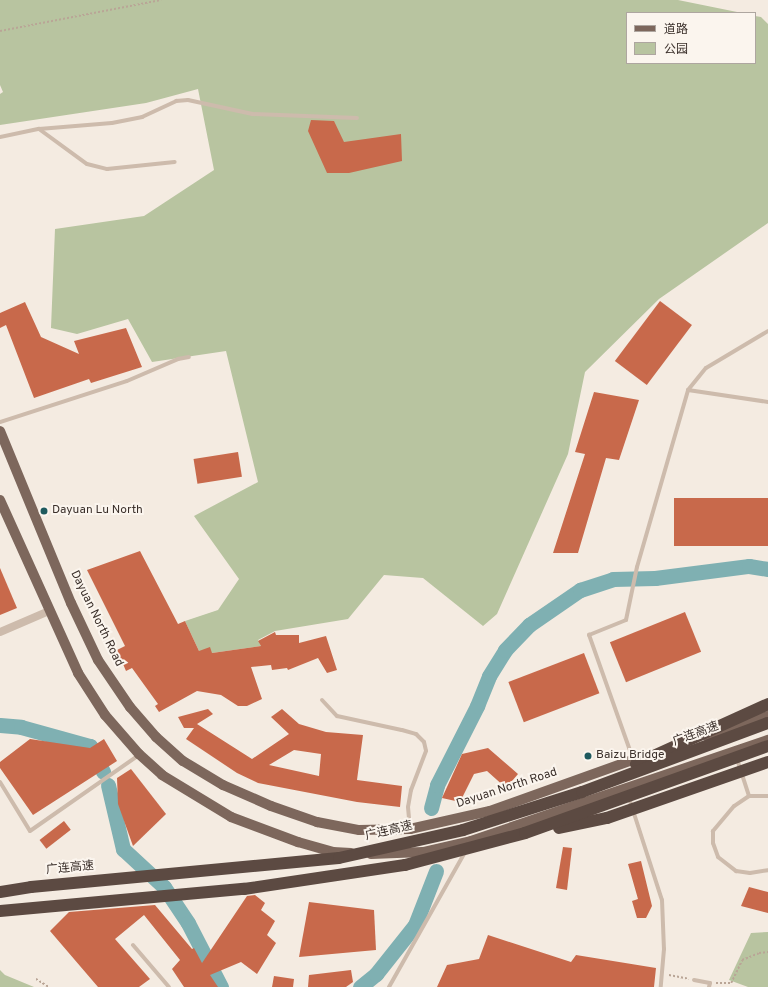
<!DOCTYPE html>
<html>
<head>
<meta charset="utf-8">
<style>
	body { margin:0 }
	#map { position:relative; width:768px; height:987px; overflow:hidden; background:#f4ebe1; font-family:Overpass,"Noto Sans SC",sans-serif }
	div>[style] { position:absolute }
	.green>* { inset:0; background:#b8c4a0 }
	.river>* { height:15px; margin:-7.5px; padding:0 7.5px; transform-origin:7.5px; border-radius:7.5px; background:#7fb0b2 }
	.building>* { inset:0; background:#c8694b; transform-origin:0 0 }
	.path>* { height:1.5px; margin-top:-0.75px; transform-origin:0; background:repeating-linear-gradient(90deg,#b9a596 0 2px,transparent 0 4px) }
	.lane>* { height:4px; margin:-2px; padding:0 2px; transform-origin:2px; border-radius:2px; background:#cdbbac }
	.street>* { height:8px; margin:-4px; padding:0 4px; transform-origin:4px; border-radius:4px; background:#cdbbac }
	.primary>* { height:10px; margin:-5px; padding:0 5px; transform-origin:5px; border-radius:5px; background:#7d675c }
	.highway-bridge>* { height:12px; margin:-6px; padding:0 6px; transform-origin:6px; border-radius:6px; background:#5c4a42 }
	.dots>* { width:11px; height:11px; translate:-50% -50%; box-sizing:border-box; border:2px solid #fbf5ee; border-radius:50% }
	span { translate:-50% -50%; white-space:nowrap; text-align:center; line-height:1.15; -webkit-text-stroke:4px #fbf5ee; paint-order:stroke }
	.poi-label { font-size:12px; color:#3b302b }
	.left { translate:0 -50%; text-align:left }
	.street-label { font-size:12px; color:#3b302b }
	.legend { position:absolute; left:626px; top:12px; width:130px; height:52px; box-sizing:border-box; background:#fbf5ee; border:1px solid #aea6a0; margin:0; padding:5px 7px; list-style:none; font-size:12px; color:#3b302b }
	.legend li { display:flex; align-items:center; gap:8px; height:20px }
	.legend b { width:20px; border:1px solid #aea6a0 }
</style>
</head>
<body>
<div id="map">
	<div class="green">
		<div style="clip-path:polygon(0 0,678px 0,742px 13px,627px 13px,627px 63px,755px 63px,755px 16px,761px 17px,768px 24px,768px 223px,659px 299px,585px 372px,568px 454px,497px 614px,483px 626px,423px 578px,384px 575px,348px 619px,275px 631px,258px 640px,261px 646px,212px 653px,199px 651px,185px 621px,218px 610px,239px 579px,194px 516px,258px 482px,226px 351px,152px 362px,128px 319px,77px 334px,51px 328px,55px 229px,144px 216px,214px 170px,198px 89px,146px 103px,0 125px,0 94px,3px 92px,0 85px)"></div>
		<div style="clip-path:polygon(768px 932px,768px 987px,748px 987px,729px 980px,751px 933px)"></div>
		<div style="clip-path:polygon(0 970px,5px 975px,34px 987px,0 987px)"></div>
	</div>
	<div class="river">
		<div style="left:0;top:725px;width:21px;rotate:5deg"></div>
		<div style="left:21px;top:727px;width:72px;rotate:15.4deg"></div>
		<div style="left:90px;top:746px;width:29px;rotate:63deg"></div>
		<div style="left:108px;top:785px;width:66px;rotate:76.8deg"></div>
		<div style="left:123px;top:849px;width:56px;rotate:42.8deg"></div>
		<div style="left:164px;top:887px;width:43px;rotate:56.3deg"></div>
		<div style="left:188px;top:923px;width:72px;rotate:62.7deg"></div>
		<div style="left:431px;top:808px;width:24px;rotate:-75deg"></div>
		<div style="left:437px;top:785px;width:89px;rotate:-63.1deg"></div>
		<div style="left:477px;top:706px;width:32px;rotate:-68deg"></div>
		<div style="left:489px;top:676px;width:31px;rotate:-58deg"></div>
		<div style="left:505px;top:650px;width:35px;rotate:-46deg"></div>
		<div style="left:529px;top:625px;width:62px;rotate:-34.5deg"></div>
		<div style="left:580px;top:590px;width:35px;rotate:-18deg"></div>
		<div style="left:613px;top:579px;width:42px;rotate:-1.4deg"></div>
		<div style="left:655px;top:578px;width:95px;rotate:-7.3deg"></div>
		<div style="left:749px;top:566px;width:19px;rotate:9deg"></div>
		<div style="left:360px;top:987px;width:21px;rotate:-39deg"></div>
		<div style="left:376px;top:974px;width:63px;rotate:-51.5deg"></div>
		<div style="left:415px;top:925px;width:58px;rotate:-68.7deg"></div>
	</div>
	<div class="building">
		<div style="clip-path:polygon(311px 120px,334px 121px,344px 142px,401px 134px,402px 161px,349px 173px,327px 173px,308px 131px)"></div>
		<div style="left:660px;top:301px;width:40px;height:75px;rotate:37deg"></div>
		<div style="clip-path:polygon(25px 302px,41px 337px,79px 354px,74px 341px,126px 328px,142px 367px,91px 383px,89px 379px,34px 398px,6px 325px,0 328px,0 313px)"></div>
		<div style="clip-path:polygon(594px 392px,639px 400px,619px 460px,606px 458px,578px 553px,553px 553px,585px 454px,575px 452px)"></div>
		<div style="left:238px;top:452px;width:25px;height:45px;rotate:81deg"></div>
		<div style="left:768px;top:498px;width:48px;height:94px;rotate:90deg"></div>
		<div style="clip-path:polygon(140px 551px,178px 624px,185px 621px,199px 651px,210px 647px,212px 653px,261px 646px,258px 641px,275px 632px,276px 635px,299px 635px,299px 643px,326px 636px,337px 670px,327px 673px,318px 658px,288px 670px,287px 668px,272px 670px,271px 665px,251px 667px,262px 699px,247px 706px,238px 706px,221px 695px,197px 691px,159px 712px,155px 706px,158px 704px,132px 668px,126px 671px,117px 650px,125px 646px,87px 570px)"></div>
		<div style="clip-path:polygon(0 568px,17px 608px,0 615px)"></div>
		<div style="left:685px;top:612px;width:43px;height:81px;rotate:68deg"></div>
		<div style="left:584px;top:653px;width:43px;height:81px;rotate:69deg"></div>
		<div style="clip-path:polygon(evenodd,208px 709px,213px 714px,197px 724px,252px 759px,289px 734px,271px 717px,282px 709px,299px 724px,326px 732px,363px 735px,357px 780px,402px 786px,400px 807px,357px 802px,258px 783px,237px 773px,186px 739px,194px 728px,184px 728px,178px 717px,208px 709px,294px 750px,321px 754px,319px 776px,269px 765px,294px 750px)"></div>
		<div style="clip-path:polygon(30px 739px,90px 748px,104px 739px,117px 761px,33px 815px,0 768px,0 762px)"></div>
		<div style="clip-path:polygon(488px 748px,518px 774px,506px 788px,487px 771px,474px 774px,460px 802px,442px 798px,462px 754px)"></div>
		<div style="clip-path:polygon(131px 769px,166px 814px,133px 846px,118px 804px,117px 778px)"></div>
		<div style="left:64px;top:821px;width:11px;height:31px;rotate:52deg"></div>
		<div style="clip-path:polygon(563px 847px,572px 848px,567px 890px,556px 888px)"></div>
		<div style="clip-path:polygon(641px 861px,652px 906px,646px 918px,637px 918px,632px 901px,638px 899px,628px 864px)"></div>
		<div style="clip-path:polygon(749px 887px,768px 892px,768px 913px,741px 906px)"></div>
		<div style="clip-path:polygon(255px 895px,265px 903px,261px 910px,275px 921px,267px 935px,276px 943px,257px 974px,241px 962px,210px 975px,218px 987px,184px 987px,172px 969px,180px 960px,144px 915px,115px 939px,150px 979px,139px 987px,98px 987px,50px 931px,69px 912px,155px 905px,192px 949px,194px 948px,202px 963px,247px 896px)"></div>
		<div style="clip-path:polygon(309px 902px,374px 910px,376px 950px,299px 957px)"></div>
		<div style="clip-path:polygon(488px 935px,571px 962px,576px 955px,656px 968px,654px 987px,437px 987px,447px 965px,479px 959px)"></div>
		<div style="clip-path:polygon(351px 970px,353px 982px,346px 987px,308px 987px,309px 975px)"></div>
		<div style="clip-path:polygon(274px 976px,294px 979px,293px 987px,272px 987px)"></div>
	</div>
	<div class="path">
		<div style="left:0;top:31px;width:164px;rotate:-10.9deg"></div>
		<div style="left:669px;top:975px;width:20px;rotate:11deg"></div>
		<div style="left:36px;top:979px;width:15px;rotate:32deg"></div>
		<div style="left:716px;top:983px;width:15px"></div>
		<div style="left:731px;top:983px;width:25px;rotate:-64deg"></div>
		<div style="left:742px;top:960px;width:18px;rotate:-22deg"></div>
		<div style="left:759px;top:953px;width:9px;rotate:-6deg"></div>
	</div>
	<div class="lane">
		<div style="left:39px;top:129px;width:73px;rotate:-4.7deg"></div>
		<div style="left:112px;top:123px;width:31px;rotate:-11deg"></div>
		<div style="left:142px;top:117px;width:38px;rotate:-25deg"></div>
		<div style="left:176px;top:101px;width:12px;rotate:-5deg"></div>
		<div style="left:188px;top:100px;width:66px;rotate:12.3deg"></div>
		<div style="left:252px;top:114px;width:105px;rotate:2.2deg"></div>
		<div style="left:0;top:137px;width:40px;rotate:-12deg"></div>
		<div style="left:39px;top:129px;width:59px;rotate:36.1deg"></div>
		<div style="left:87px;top:164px;width:21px;rotate:14deg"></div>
		<div style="left:107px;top:169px;width:68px;rotate:-5.9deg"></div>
		<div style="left:688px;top:390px;width:81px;rotate:8.5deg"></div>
		<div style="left:0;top:422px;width:133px;rotate:-17.9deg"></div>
		<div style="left:127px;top:381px;width:56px;rotate:-23.3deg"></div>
		<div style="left:178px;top:359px;width:11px;rotate:-10deg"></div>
		<div style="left:322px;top:700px;width:22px;rotate:47deg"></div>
		<div style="left:337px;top:716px;width:66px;rotate:12.2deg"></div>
		<div style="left:402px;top:730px;width:15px;rotate:16deg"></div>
		<div style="left:416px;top:734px;width:11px;rotate:45deg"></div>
		<div style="left:424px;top:742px;width:9px;rotate:77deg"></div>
		<div style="left:426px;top:751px;width:42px;rotate:111deg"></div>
		<div style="left:411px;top:790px;width:17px;rotate:100deg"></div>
		<div style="left:408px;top:807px;width:21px;rotate:85deg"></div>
		<div style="left:633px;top:759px;width:132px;rotate:-109.5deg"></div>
		<div style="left:589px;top:635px;width:40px;rotate:-22deg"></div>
		<div style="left:626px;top:620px;width:54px;rotate:-78.3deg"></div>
		<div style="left:637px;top:567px;width:184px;rotate:-73.9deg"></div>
		<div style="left:688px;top:390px;width:28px;rotate:-51deg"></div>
		<div style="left:706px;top:368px;width:72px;rotate:-30.8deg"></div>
		<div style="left:737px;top:759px;width:39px;rotate:72deg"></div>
		<div style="left:0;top:782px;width:57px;rotate:58.5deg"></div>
		<div style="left:30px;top:831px;width:133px;rotate:-34.9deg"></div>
		<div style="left:768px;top:796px;width:19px;rotate:180deg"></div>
		<div style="left:749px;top:796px;width:18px;rotate:146deg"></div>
		<div style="left:734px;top:806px;width:33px;rotate:130deg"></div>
		<div style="left:713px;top:831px;width:12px;rotate:90deg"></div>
		<div style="left:713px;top:843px;width:15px;rotate:70deg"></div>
		<div style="left:718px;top:857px;width:23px;rotate:38deg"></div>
		<div style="left:736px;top:871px;width:14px;rotate:8deg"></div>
		<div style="left:750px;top:873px;width:18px;rotate:-9deg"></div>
		<div style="left:629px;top:798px;width:107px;rotate:72.1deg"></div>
		<div style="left:662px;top:900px;width:49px;rotate:87.7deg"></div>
		<div style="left:664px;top:949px;width:38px;rotate:95deg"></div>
		<div style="left:133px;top:945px;width:55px;rotate:49.4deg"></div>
		<div style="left:694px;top:980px;width:16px;rotate:11deg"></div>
		<div style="left:710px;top:983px;width:4px;rotate:104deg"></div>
		<div style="left:389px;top:987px;width:155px;rotate:-60.6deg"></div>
	</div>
	<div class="street">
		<div style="left:0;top:632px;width:53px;rotate:-23.2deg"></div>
	</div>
	<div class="primary">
		<div style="left:0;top:431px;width:186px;rotate:67.6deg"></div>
		<div style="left:71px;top:603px;width:63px;rotate:64.7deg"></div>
		<div style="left:98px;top:660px;width:57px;rotate:55.8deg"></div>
		<div style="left:130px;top:707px;width:40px;rotate:49deg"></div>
		<div style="left:156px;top:737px;width:36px;rotate:42deg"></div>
		<div style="left:183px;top:761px;width:47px;rotate:31deg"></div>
		<div style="left:223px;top:785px;width:52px;rotate:23.6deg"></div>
		<div style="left:271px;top:806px;width:49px;rotate:19.2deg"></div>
		<div style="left:317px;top:822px;width:43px;rotate:10.8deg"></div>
		<div style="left:359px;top:830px;width:51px;rotate:-1.1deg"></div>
		<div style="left:410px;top:829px;width:82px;rotate:-12.7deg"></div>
		<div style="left:490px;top:811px;width:164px;rotate:-19.7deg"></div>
		<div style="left:0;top:500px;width:190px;rotate:65.7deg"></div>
		<div style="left:78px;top:673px;width:50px;rotate:57.3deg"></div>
		<div style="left:105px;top:715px;width:52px;rotate:48.9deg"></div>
		<div style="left:139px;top:754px;width:31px;rotate:42deg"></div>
		<div style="left:162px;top:775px;width:81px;rotate:31.3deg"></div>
		<div style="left:231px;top:817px;width:72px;rotate:20.5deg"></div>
		<div style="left:298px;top:842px;width:36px;rotate:16deg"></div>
		<div style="left:333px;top:852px;width:18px;rotate:3deg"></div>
		<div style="left:707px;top:736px;width:64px;rotate:-18.2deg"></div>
		<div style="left:371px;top:854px;width:52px;rotate:-2.2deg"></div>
		<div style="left:423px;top:852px;width:49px;rotate:-12.9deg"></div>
		<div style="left:471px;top:841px;width:314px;rotate:-18.8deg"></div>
	</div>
	<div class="highway-bridge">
		<div style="left:636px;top:764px;width:145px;rotate:-24.4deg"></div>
		<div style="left:559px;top:828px;width:49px;rotate:-11.8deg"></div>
		<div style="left:607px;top:818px;width:170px;rotate:-19.2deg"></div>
		<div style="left:0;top:892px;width:31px;rotate:-9deg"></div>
		<div style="left:31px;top:887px;width:309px;rotate:-5.4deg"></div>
		<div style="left:339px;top:858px;width:127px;rotate:-12.7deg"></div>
		<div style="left:463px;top:830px;width:125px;rotate:-17.7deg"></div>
		<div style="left:582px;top:792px;width:198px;rotate:-20.4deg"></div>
		<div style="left:0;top:911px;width:245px;rotate:-5.2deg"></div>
		<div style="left:244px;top:889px;width:163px;rotate:-8.5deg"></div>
		<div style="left:405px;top:865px;width:124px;rotate:-14.9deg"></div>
		<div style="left:525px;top:833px;width:258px;rotate:-19.7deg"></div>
	</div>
	<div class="dots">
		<div style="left:44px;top:511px;background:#1f5a5e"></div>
		<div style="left:588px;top:756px;background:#1f5a5e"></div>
	</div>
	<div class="poi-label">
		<span class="left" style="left:52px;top:511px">Dayuan Lu North</span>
		<span class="left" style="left:596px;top:756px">Baizu Bridge</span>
	</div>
	<div class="street-label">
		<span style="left:96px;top:619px;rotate:64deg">Dayuan North Road</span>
		<span style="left:696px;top:735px;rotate:-20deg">广连高速</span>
		<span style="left:507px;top:789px;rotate:-18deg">Dayuan North Road</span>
		<span style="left:389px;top:832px;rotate:-13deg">广连高速</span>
		<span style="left:70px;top:869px;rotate:-5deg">广连高速</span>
	</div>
	<ul class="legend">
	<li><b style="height:5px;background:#7d675c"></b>道路</li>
	<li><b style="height:11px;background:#b8c4a0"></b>公园</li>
	</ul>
</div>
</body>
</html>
